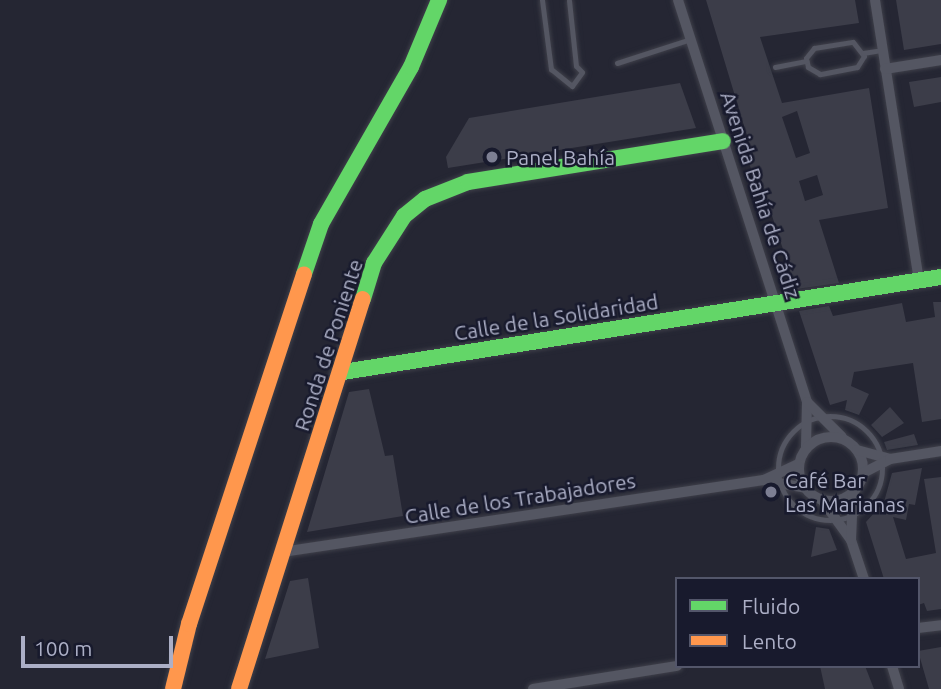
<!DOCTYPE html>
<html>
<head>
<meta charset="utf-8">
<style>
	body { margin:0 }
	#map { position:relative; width:941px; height:689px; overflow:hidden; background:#252633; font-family:Ubuntu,sans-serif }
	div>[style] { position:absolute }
	.building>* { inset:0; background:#3c3d49 }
	.roads { filter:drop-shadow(0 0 2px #3f404a) drop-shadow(0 0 2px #3f404a) }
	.lane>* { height:5px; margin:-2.5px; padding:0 2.5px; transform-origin:2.5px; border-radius:2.5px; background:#545662 }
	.lane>.ring { margin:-2.5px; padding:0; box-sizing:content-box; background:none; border:5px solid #545662; border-radius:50% }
	.street>* { height:10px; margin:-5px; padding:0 5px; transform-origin:5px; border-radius:5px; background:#545662 }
	.street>.ring { margin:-5px; padding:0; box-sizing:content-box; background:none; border:10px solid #545662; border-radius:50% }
	.fast>* { height:16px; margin:-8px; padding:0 8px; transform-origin:8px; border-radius:8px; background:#63d668 }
	.slow>* { height:16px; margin:-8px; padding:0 8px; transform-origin:8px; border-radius:8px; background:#ff974d }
	.dots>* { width:19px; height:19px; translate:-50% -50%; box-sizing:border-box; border:4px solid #181a2d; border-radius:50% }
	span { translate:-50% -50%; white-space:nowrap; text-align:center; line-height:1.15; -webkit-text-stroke:5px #181a2d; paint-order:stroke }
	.poi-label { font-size:21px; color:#acafc6 }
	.left { translate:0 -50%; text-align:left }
	.street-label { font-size:21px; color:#acafc6 }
	.legend { position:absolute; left:675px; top:577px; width:245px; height:91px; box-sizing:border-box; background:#181a2d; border:2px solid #53566a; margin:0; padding:9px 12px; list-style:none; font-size:21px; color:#acafc6 }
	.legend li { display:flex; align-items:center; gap:14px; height:35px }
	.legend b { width:35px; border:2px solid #53566a }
	.scale { position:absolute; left:21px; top:636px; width:152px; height:32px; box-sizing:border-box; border:4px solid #acafc6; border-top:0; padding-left:9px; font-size:21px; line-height:24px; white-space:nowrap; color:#acafc6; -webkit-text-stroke:5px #181a2d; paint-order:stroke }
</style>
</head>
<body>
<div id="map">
	<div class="building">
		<div style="clip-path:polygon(evenodd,706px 0,855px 0,859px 23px,760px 37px,782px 103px,869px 88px,888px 208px,819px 220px,839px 283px,796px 289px,757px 170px,752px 172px,745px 151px,751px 149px,706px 0,797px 111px,810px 153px,796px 158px,782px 117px,797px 111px,706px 0,817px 175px,823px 195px,805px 201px,799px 181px,817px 175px)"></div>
		<div style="clip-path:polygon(896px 0,941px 0,941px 44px,904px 50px)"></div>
		<div style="clip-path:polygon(941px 77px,941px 102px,914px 107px,909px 82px)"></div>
		<div style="clip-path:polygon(680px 83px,696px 128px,448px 168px,446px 157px,469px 118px)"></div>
		<div style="clip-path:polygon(933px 302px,941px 302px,941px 419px,922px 422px,913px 363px,854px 372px,851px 386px,869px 394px,859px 415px,845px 410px,847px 400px,830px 405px,799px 311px,829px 306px,833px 316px,902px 303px,906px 322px,935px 317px)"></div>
		<div style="clip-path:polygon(369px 389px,385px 456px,393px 455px,403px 516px,307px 532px,349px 392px)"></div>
		<div style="clip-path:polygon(890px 407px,904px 423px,882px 437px,871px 425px)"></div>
		<div style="clip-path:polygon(914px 434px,918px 445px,887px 450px,884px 442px)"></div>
		<div style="clip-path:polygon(922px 468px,915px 505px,909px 504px,906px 520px,893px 517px,906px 559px,936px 553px,924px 479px,941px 477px,941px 609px,927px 611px,924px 603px,918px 605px,918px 579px,884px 579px,866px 522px,884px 502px,892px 473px)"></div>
		<div style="clip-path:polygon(816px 527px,829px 529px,837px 550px,811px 557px)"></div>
		<div style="clip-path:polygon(308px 578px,319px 648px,265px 659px,290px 581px)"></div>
		<div style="clip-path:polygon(941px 647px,941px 689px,929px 689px,918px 651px)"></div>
		<div style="clip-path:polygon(820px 666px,865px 666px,874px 689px,825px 689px)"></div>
	</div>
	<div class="roads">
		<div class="lane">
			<div style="left:542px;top:0;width:70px;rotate:82.6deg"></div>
			<div style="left:551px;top:69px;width:27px;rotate:39deg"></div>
			<div style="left:572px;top:86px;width:17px;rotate:-54deg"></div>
			<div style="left:582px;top:72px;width:8px;rotate:-135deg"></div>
			<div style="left:576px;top:66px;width:66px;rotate:-96.1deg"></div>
			<div style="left:853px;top:42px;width:18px;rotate:52deg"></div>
			<div style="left:864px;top:56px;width:13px;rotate:122deg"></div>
			<div style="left:857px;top:67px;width:38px;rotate:169deg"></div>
			<div style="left:820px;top:74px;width:14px;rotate:-150deg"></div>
			<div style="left:808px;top:67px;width:9px;rotate:-103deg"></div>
			<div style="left:806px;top:58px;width:13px;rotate:-51deg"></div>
			<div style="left:814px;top:48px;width:39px;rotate:-9deg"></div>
			<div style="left:863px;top:53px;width:20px;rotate:-9deg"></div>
			<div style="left:617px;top:63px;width:78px;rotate:-18deg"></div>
			<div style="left:775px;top:67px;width:32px;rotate:-11deg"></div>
			<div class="ring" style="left:778px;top:416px;width:99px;height:99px"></div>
		</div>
		<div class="street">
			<div style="left:678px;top:0;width:422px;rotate:72.2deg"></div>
			<div style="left:807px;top:402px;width:45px;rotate:91.3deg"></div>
			<div style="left:875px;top:0;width:283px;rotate:81.1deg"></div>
			<div style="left:885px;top:69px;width:57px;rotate:-9.1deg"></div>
			<div style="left:807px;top:402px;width:49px;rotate:45deg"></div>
			<div class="ring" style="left:799px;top:437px;width:54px;height:54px"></div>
			<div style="left:857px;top:450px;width:34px;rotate:15deg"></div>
			<div style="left:863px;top:473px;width:30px;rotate:-27deg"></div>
			<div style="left:890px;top:459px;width:52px;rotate:-8.9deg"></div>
			<div style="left:767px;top:481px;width:39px;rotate:10deg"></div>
			<div style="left:822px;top:500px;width:49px;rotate:54.1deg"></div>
			<div style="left:851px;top:540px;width:41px;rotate:71.6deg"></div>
			<div style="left:851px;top:540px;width:48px;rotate:-87.6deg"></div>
			<div style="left:282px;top:552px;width:487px;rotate:-8.5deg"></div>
			<div style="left:764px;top:480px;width:38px;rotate:-25deg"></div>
			<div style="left:918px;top:628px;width:23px;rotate:-7deg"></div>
			<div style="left:892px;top:666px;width:24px;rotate:73deg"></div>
			<div style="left:533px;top:689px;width:146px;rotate:-9.1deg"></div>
		</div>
		<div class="fast">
			<div style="left:304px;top:274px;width:53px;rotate:-71.2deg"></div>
			<div style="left:321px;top:224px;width:181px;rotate:-60.2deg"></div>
			<div style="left:411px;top:67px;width:73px;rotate:-67.3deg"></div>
			<div style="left:363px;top:299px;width:38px;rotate:-73deg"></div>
			<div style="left:374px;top:263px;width:56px;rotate:-57.4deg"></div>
			<div style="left:404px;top:216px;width:27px;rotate:-39deg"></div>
			<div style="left:425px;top:199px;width:46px;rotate:-21.6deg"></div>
			<div style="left:468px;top:182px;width:258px;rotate:-9.1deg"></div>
			<div style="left:343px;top:372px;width:605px;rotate:-9.03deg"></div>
		</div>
		<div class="slow">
			<div style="left:173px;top:689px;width:67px;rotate:-76.2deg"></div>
			<div style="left:189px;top:624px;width:368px;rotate:-71.8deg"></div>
			<div style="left:239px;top:689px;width:409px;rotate:-72.4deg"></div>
		</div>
	</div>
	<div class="dots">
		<div style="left:492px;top:157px;background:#7d7f93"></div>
		<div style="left:771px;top:492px;background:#7d7f93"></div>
	</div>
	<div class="poi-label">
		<span class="left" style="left:506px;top:157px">Panel Bahía</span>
		<span class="left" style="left:785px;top:492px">Café Bar<br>Las Marianas</span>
	</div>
	<div class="street-label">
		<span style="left:761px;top:195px;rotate:72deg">Avenida Bahía de Cádiz</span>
		<span style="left:556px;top:317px;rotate:-9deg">Calle de la Solidaridad</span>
		<span style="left:328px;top:345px;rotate:-72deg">Ronda de Poniente</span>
		<span style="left:520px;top:498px;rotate:-9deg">Calle de los Trabajadores</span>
	</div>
	<ul class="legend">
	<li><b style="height:9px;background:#63d668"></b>Fluido</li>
	<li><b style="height:9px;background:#ff974d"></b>Lento</li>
	</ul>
	<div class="scale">100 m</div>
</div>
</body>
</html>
